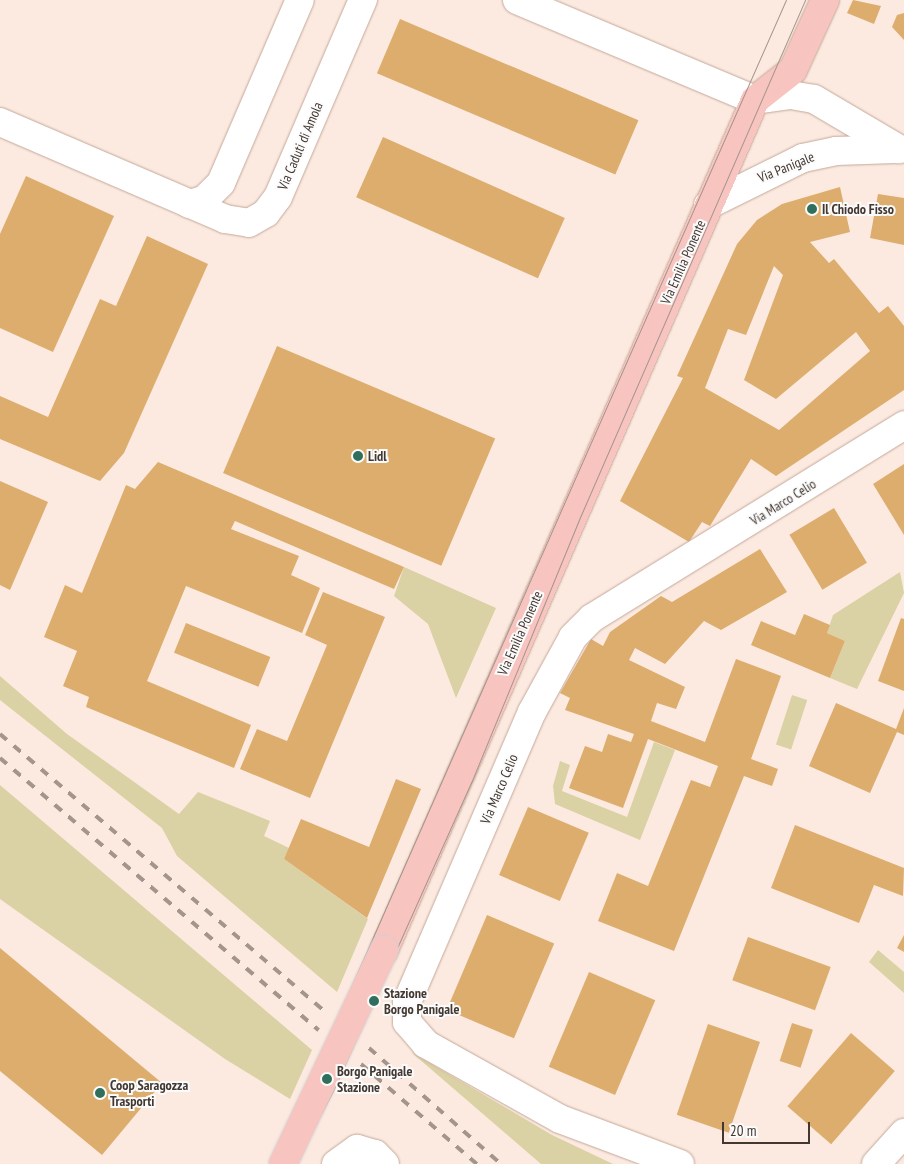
<!DOCTYPE html>
<html>
<head>
<meta charset="utf-8">
<style>
	body { margin:0 }
	#map { position:relative; width:904px; height:1164px; overflow:hidden; background:#fceae0; font-family:"PT Sans Narrow",sans-serif }
	div>[style] { position:absolute }
	.green>* { inset:0; background:#dad1a4; transform-origin:0 0 }
	.building>* { inset:0; background:#dcad6d; transform-origin:0 0 }
	.roads { filter:drop-shadow(0 0 1px #c4a899) drop-shadow(0 0 1px #c4a899) }
	.minor>* { height:28px; margin:-14px; padding:0 14px; transform-origin:14px; border-radius:14px; background:#fff }
	.major>* { height:28px; margin:-14px; padding:0 14px; transform-origin:14px; border-radius:14px; background:#f8c4c0 }
	.tram>* { height:1px; margin:-0.5px; padding:0 0.5px; transform-origin:0.5px; border-radius:0.5px; background:#a4958c }
	.rail>* { height:4px; margin-top:-2px; transform-origin:0; background:repeating-linear-gradient(90deg,#a4958c 0 9px,transparent 0 18px) }
	.bridges { filter:drop-shadow(0 0 1px #d2cfce) drop-shadow(0 0 1px #d2cfce) }
	.major-bridge>* { height:28px; margin:-14px; padding:0 14px; transform-origin:14px; border-radius:14px; background:#f8c4c0 }
	.dots>* { width:14px; height:14px; translate:-50% -50%; box-sizing:border-box; border:2px solid #fbfbfb; border-radius:50% }
	span { translate:-50% -50%; white-space:nowrap; text-align:center; line-height:1.15; -webkit-text-stroke:4px #fbfbfb; paint-order:stroke }
	.street-label { font-size:14px; color:#433831 }
	.poi-label { font-size:14px; color:#433831; font-weight:700 }
	.left { translate:0 -50%; text-align:left }
	.scale { position:absolute; left:722px; top:1122px; width:88px; height:22px; box-sizing:border-box; border:2px solid #433831; border-top:0; padding-left:6px; font-size:15px; line-height:18px; white-space:nowrap; color:#433831; -webkit-text-stroke:4px #fbfbfb; paint-order:stroke }
</style>
</head>
<body>
<div id="map">
	<div class="green">
		<div style="clip-path:polygon(404px 567px,496px 608px,456px 698px,428px 624px,394px 596px)"></div>
		<div style="clip-path:polygon(900px 572px,904px 593px,857px 689px,830px 678px,845px 641px,827px 633px,833px 615px)"></div>
		<div style="clip-path:polygon(0 676px,67px 734px,179px 814px,198px 792px,270px 821px,264px 836px,289px 848px,284px 859px,368px 919px,337px 992px,177px 856px,162px 828px,0 700px)"></div>
		<div style="left:792px;top:695px;width:16px;height:52px;rotate:18deg"></div>
		<div style="clip-path:polygon(654px 742px,675px 750px,640px 840px,555px 804px,553px 786px,560px 761px,570px 765px,562px 791px,627px 817px)"></div>
		<div style="clip-path:polygon(0 785px,312px 1050px,290px 1099px,225px 1059px,0 899px)"></div>
		<div style="clip-path:polygon(878px 950px,904px 972px,904px 993px,869px 962px)"></div>
		<div style="clip-path:polygon(411px 1052px,552px 1135px,613px 1164px,541px 1164px)"></div>
	</div>
	<div class="building">
		<div style="clip-path:polygon(853px 0,881px 6px,874px 24px,847px 13px)"></div>
		<div style="clip-path:polygon(904px 13px,904px 40px,892px 27px,897px 15px)"></div>
		<div style="left:400px;top:19px;width:259px;height:59px;rotate:23deg"></div>
		<div style="left:383px;top:137px;width:199px;height:66px;rotate:24deg"></div>
		<div style="clip-path:polygon(26px 176px,114px 216px,53px 352px,0 328px,0 234px)"></div>
		<div style="clip-path:polygon(evenodd,840px 187px,850px 232px,810px 242px,829px 263px,834px 259px,879px 313px,888px 306px,904px 326px,904px 390px,776px 476px,751px 459px,710px 526px,702px 522px,689px 542px,620px 501px,683px 378px,677px 376px,737px 244px,757px 220px,782px 204px,840px 187px,774px 266px,783px 275px,744px 380px,776px 399px,856px 332px,870px 351px,779px 430px,705px 388px,728px 329px,746px 335px,774px 266px)"></div>
		<div style="clip-path:polygon(878px 194px,904px 198px,904px 245px,870px 238px)"></div>
		<div style="clip-path:polygon(147px 236px,208px 264px,124px 453px,100px 481px,0 439px,0 396px,48px 417px,100px 299px,116px 306px)"></div>
		<div style="left:277px;top:346px;width:237px;height:138px;rotate:23deg"></div>
		<div style="clip-path:polygon(158px 462px,404px 567px,394px 589px,235px 521px,231px 529px,299px 556px,291px 575px,320px 588px,302px 633px,186px 586px,147px 681px,251px 725px,234px 768px,86px 707px,89px 697px,63px 686px,77px 651px,44px 637px,65px 585px,82px 593px,126px 485px,135px 489px)"></div>
		<div style="clip-path:polygon(904px 464px,904px 535px,873px 484px)"></div>
		<div style="clip-path:polygon(0 481px,48px 502px,10px 590px,0 585px)"></div>
		<div style="left:834px;top:508px;width:64px;height:52px;rotate:59deg"></div>
		<div style="clip-path:polygon(760px 549px,787px 592px,721px 630px,704px 621px,665px 664px,635px 648px,629px 660px,685px 687px,676px 709px,657px 703px,651px 721px,705px 742px,736px 659px,781px 676px,751px 759px,778px 769px,772px 786px,744px 776px,674px 951px,598px 921px,617px 873px,648px 886px,691px 780px,710px 787px,718px 766px,648px 739px,623px 808px,569px 788px,585px 746px,602px 752px,608px 734px,631px 742px,634px 734px,565px 710px,570px 698px,560px 693px,591px 639px,603px 646px,610px 632px,661px 596px,672px 602px)"></div>
		<div style="clip-path:polygon(323px 592px,385px 617px,310px 798px,240px 769px,257px 729px,287px 741px,327px 645px,305px 635px)"></div>
		<div style="clip-path:polygon(804px 614px,830px 625px,827px 633px,845px 641px,830px 678px,751px 645px,761px 621px,795px 635px)"></div>
		<div style="clip-path:polygon(901px 618px,904px 619px,904px 691px,878px 681px)"></div>
		<div style="left:186px;top:623px;width:91px;height:32px;rotate:22deg"></div>
		<div style="clip-path:polygon(836px 703px,896px 729px,904px 708px,904px 735px,897px 732px,870px 793px,809px 766px)"></div>
		<div style="clip-path:polygon(396px 779px,421px 789px,367px 918px,284px 859px,301px 819px,369px 847px)"></div>
		<div style="left:528px;top:807px;width:66px;height:74px;rotate:23deg"></div>
		<div style="clip-path:polygon(795px 825px,904px 868px,903px 896px,874px 885px,859px 923px,771px 888px)"></div>
		<div style="left:487px;top:915px;width:73px;height:103px;rotate:23deg"></div>
		<div style="clip-path:polygon(904px 935px,904px 952px,897px 948px)"></div>
		<div style="left:748px;top:937px;width:88px;height:46px;rotate:20deg"></div>
		<div style="clip-path:polygon(0 948px,162px 1083px,102px 1155px,0 1071px)"></div>
		<div style="left:589px;top:972px;width:72px;height:103px;rotate:23deg"></div>
		<div style="left:792px;top:1023px;width:22px;height:40px;rotate:18deg"></div>
		<div style="left:708px;top:1024px;width:55px;height:96px;rotate:19deg"></div>
		<div style="left:851px;top:1033px;width:58px;height:97px;rotate:41deg"></div>
	</div>
	<div class="roads">
		<div class="minor">
			<div style="left:517px;top:0;width:258px;rotate:22.8deg"></div>
			<div style="left:755px;top:100px;width:36px;rotate:-8deg"></div>
			<div style="left:791px;top:95px;width:23px;rotate:10deg"></div>
			<div style="left:814px;top:99px;width:99px;rotate:30.5deg"></div>
			<div style="left:0;top:122px;width:245px;rotate:23.3deg"></div>
			<div style="left:225px;top:219px;width:24px;rotate:9deg"></div>
			<div style="left:249px;top:223px;width:20px;rotate:-30deg"></div>
			<div style="left:266px;top:213px;width:20px;rotate:-53deg"></div>
			<div style="left:278px;top:197px;width:215px;rotate:-66.7deg"></div>
			<div style="left:189px;top:204px;width:16px;rotate:-15deg"></div>
			<div style="left:204px;top:200px;width:24px;rotate:-45deg"></div>
			<div style="left:221px;top:183px;width:199px;rotate:-66.7deg"></div>
			<div style="left:708px;top:205px;width:106px;rotate:-26.3deg"></div>
			<div style="left:803px;top:158px;width:34px;rotate:-12deg"></div>
			<div style="left:836px;top:151px;width:59px;rotate:-1.9deg"></div>
			<div style="left:336px;top:1164px;width:26px;rotate:-36deg"></div>
			<div style="left:357px;top:1149px;width:19px;rotate:16deg"></div>
			<div style="left:375px;top:1154px;width:14px;rotate:45deg"></div>
			<div style="left:680px;top:1164px;width:128px;rotate:-159.4deg"></div>
			<div style="left:560px;top:1119px;width:154px;rotate:-150.8deg"></div>
			<div style="left:426px;top:1044px;width:29px;rotate:-131deg"></div>
			<div style="left:407px;top:1022px;width:20px;rotate:-90deg"></div>
			<div style="left:407px;top:1002px;width:316px;rotate:-66.7deg"></div>
			<div style="left:532px;top:712px;width:85px;rotate:-61.3deg"></div>
			<div style="left:573px;top:637px;width:27px;rotate:-45deg"></div>
			<div style="left:592px;top:618px;width:367px;rotate:-31.7deg"></div>
			<div style="left:876px;top:1164px;width:42px;rotate:-47.9deg"></div>
		</div>
		<div class="major">
			<div style="left:384px;top:950px;width:927px;rotate:-66.42deg"></div>
			<div style="left:755px;top:100px;width:48px;rotate:-38.3deg"></div>
			<div style="left:793px;top:70px;width:77px;rotate:-65.4deg"></div>
		</div>
	</div>
	<div class="tram">
		<div style="left:273px;top:1164px;width:1272px;rotate:-66.22deg"></div>
		<div style="left:295px;top:1164px;width:82px;rotate:-62.5deg"></div>
		<div style="left:333px;top:1091px;width:338px;rotate:-65.9deg"></div>
		<div style="left:471px;top:783px;width:290px;rotate:-67.7deg"></div>
		<div style="left:581px;top:515px;width:562px;rotate:-66.49deg"></div>
	</div>
	<div class="rail">
		<div style="left:0;top:734px;width:430px;rotate:40.5deg"></div>
		<div style="left:0;top:758px;width:419px;rotate:40.5deg"></div>
		<div style="left:369px;top:1048px;width:176px;rotate:41.3deg"></div>
		<div style="left:361px;top:1064px;width:153px;rotate:40.8deg"></div>
	</div>
	<div class="bridges">
		<div class="major-bridge">
			<div style="left:283px;top:1164px;width:237px;rotate:-64.7deg"></div>
		</div>
	</div>
	<div class="dots">
		<div style="left:812px;top:209px;background:#306f5c"></div>
		<div style="left:358px;top:456px;background:#306f5c"></div>
		<div style="left:374px;top:1001px;background:#306f5c"></div>
		<div style="left:327px;top:1079px;background:#306f5c"></div>
		<div style="left:100px;top:1093px;background:#306f5c"></div>
	</div>
	<div class="street-label">
		<span style="left:300px;top:146px;rotate:-67deg">Via Caduti di Amola</span>
		<span style="left:786px;top:167px;rotate:-22deg">Via Panigale</span>
		<span style="left:683px;top:262px;rotate:-66deg">Via Emilia Ponente</span>
		<span style="left:783px;top:502px;rotate:-32deg">Via Marco Celio</span>
		<span style="left:520px;top:633px;rotate:-66deg">Via Emilia Ponente</span>
		<span style="left:499px;top:789px;rotate:-67deg">Via Marco Celio</span>
	</div>
	<div class="poi-label">
		<span class="left" style="left:822px;top:209px">Il Chiodo Fisso</span>
		<span class="left" style="left:368px;top:456px">Lidl</span>
		<span class="left" style="left:384px;top:1001px">Stazione<br>Borgo Panigale</span>
		<span class="left" style="left:337px;top:1079px">Borgo Panigale<br>Stazione</span>
		<span class="left" style="left:110px;top:1093px">Coop Saragozza<br>Trasporti</span>
	</div>
	<div class="scale">20 m</div>
</div>
</body>
</html>
